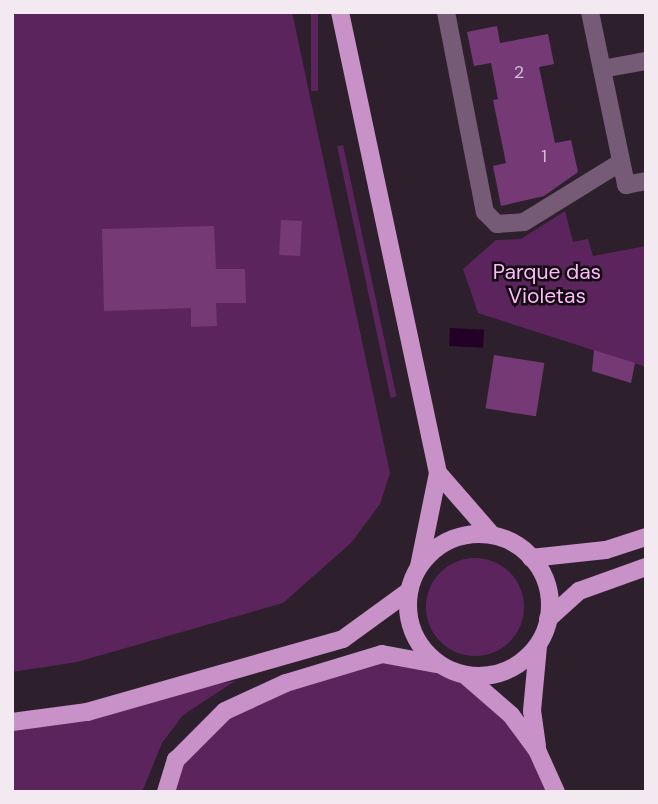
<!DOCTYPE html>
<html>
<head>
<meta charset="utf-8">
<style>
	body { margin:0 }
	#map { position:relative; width:658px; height:804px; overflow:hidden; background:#2d202c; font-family:"DM Sans",sans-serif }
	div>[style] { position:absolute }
	.green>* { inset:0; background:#5c245d; transform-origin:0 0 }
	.round { border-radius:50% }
	.water>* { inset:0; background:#230025; transform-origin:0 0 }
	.building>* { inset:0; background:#753a76; transform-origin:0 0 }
	.street>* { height:18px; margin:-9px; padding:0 9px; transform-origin:9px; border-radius:9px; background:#765b76 }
	.primary>* { height:18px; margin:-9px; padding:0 9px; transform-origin:9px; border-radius:9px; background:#c891c8 }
	.primary>.ring { margin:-9px; padding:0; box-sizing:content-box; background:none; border:18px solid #c891c8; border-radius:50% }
	span { translate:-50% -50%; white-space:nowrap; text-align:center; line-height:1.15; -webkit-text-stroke:5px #120c11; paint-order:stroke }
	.number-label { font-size:18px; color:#d3bdd2 }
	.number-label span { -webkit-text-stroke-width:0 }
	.park-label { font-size:21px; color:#feb9fd }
	.frame { position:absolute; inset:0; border:14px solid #f2e9f1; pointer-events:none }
</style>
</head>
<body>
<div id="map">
	<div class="green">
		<div style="clip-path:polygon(12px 12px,292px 12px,390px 473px,380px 504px,351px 543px,283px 603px,77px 662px,12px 672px)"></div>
		<div style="left:311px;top:12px;width:7px;height:79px"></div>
		<div style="left:343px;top:145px;width:257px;height:6px;rotate:78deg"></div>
		<div style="clip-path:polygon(565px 211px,573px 242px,588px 239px,593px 256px,646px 246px,646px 367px,478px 313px,463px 269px,496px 240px,521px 239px)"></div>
		<div class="round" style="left:426px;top:558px;width:98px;height:98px"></div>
		<div style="clip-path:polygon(382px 654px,439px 665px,491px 694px,556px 792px,166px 792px,176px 760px,225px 711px)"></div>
		<div style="clip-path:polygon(235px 681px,183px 715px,162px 743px,142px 792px,12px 792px,12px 722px)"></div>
	</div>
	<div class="water">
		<div style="left:450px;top:328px;width:34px;height:18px;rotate:3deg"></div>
	</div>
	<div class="building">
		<div style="clip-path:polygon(497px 26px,500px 43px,548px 34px,554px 64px,539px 67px,555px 143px,571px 140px,578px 172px,544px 196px,501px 206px,493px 166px,506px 163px,493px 100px,498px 99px,491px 63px,474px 66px,467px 32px)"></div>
		<div style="left:281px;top:220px;width:21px;height:35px;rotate:3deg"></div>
		<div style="clip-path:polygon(214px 226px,216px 269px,245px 269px,246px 303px,216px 303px,217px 326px,191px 327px,191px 308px,104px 311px,102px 229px)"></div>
		<div style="clip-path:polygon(594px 350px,635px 363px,631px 383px,592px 371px)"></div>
		<div style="left:494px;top:355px;width:51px;height:54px;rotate:9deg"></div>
	</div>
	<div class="street">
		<div style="left:446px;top:12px;width:204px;rotate:79deg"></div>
		<div style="left:485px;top:212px;width:17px;rotate:45deg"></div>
		<div style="left:497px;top:224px;width:27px;rotate:-4deg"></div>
		<div style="left:524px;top:222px;width:114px;rotate:-31.7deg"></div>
		<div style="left:590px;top:12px;width:177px;rotate:78.2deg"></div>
		<div style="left:626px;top:185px;width:20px;rotate:-11deg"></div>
		<div style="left:602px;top:69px;width:45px;rotate:-10.3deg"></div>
	</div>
	<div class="primary">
		<div style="left:340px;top:12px;width:471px;rotate:78deg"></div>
		<div style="left:438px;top:473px;width:95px;rotate:101.5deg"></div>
		<div style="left:438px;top:473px;width:82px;rotate:48.9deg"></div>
		<div class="ring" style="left:408px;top:534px;width:124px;height:124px"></div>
		<div style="left:531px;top:558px;width:75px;rotate:-6.1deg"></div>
		<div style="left:606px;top:550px;width:42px;rotate:-18deg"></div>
		<div style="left:548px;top:619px;width:42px;rotate:-42.1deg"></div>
		<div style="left:579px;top:591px;width:71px;rotate:-19.7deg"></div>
		<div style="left:465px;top:675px;width:61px;rotate:41deg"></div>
		<div style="left:511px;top:715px;width:44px;rotate:53.4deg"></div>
		<div style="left:537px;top:750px;width:46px;rotate:65.7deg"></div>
		<div style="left:12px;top:722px;width:76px;rotate:-7.6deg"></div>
		<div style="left:87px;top:712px;width:266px;rotate:-15.9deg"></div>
		<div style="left:343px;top:639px;width:82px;rotate:-36deg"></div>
		<div style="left:537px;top:746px;width:35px;rotate:-98deg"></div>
		<div style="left:532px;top:711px;width:65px;rotate:-84.7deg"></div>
		<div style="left:166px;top:792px;width:34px;rotate:-73deg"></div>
		<div style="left:176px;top:760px;width:69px;rotate:-45deg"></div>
		<div style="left:225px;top:711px;width:67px;rotate:-24.7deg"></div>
		<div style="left:286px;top:683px;width:100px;rotate:-16.8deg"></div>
		<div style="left:382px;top:654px;width:55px;rotate:10.5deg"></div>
	</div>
	<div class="number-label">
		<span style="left:519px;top:72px">2</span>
		<span style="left:544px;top:156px">1</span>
	</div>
	<div class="park-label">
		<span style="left:547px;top:284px">Parque das<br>Violetas</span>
	</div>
	<div class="frame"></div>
</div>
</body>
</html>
